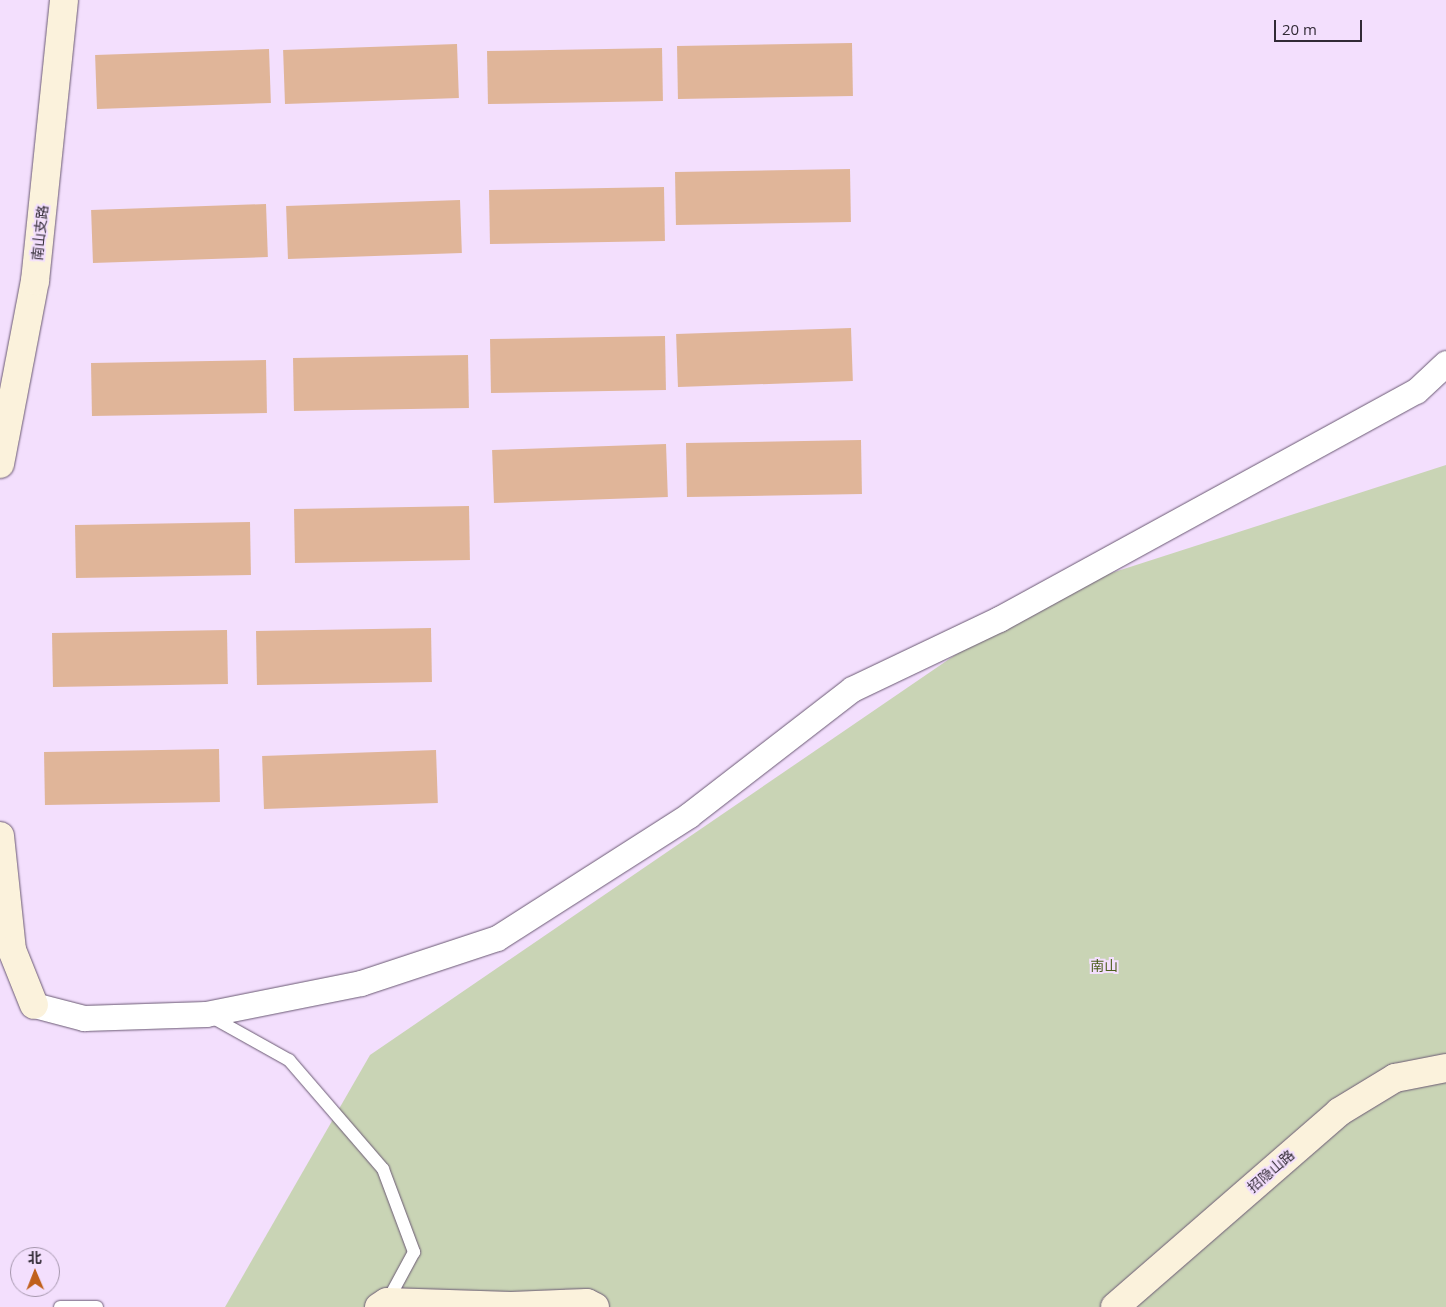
<!DOCTYPE html>
<html>
<head>
<meta charset="utf-8">
<style>
	body { margin:0 }
	#map { position:relative; width:1446px; height:1307px; overflow:hidden; background:#f3dffd; font-family:"Open Sans","Noto Sans SC",sans-serif }
	div>[style] { position:absolute }
	.green>* { inset:0; background:#c9d4b5 }
	.building>* { inset:0; background:#e0b599; transform-origin:0 0 }
	.roads { filter:drop-shadow(0 0 1px #6a5973) drop-shadow(0 0 1px #6a5973) }
	.lane>* { height:12px; margin:-6px; padding:0 6px; transform-origin:6px; border-radius:6px; background:#fff }
	.street>* { height:25px; margin:-12.5px; padding:0 12.5px; transform-origin:12.5px; border-radius:12.5px; background:#fff }
	.secondary>* { height:28px; margin:-14px; padding:0 14px; transform-origin:14px; border-radius:14px; background:#fbf2dc }
	span { translate:-50% -50%; white-space:nowrap; text-align:center; line-height:1.15; -webkit-text-stroke:4px #f3dffd; paint-order:stroke }
	.street-label { font-size:14px; color:#312a35 }
	.park-label { font-size:14px; color:#4d5e1d }
	.north { position:absolute; left:10px; top:1247px; width:50px; height:50px; box-sizing:border-box; background:#f3dffd; border:1px solid #a597ad; border-radius:50%; rotate:359deg; font-size:14px; font-weight:700; line-height:20px; text-align:center; color:#312a35 }
	.north::after { content:''; display:block; margin:auto; width:18px; height:22px; background:#c0601b; clip-path:polygon(50% 0,100% 100%,50% 72%,0 100%) }
	.scale { position:absolute; left:1274px; top:20px; width:88px; height:22px; box-sizing:border-box; border:2px solid #312a35; border-top:0; padding-left:6px; font-size:15px; line-height:18px; white-space:nowrap; color:#312a35; -webkit-text-stroke:4px #f3dffd; paint-order:stroke }
</style>
</head>
<body>
<div id="map">
	<div class="green">
		<div style="clip-path:polygon(1446px 465px,1446px 1307px,225px 1307px,370px 1055px,1043px 595px)"></div>
	</div>
	<div class="building">
		<div style="left:852px;top:43px;width:53px;height:175px;rotate:89deg"></div>
		<div style="left:457px;top:44px;width:54px;height:174px;rotate:88deg"></div>
		<div style="left:662px;top:48px;width:53px;height:175px;rotate:89deg"></div>
		<div style="left:269px;top:49px;width:54px;height:174px;rotate:88deg"></div>
		<div style="left:850px;top:169px;width:53px;height:175px;rotate:89deg"></div>
		<div style="left:664px;top:187px;width:54px;height:175px;rotate:89deg"></div>
		<div style="left:460px;top:200px;width:53px;height:174px;rotate:88deg"></div>
		<div style="left:266px;top:204px;width:53px;height:175px;rotate:88deg"></div>
		<div style="left:851px;top:328px;width:53px;height:175px;rotate:88deg"></div>
		<div style="left:665px;top:336px;width:54px;height:175px;rotate:89deg"></div>
		<div style="left:468px;top:355px;width:53px;height:175px;rotate:89deg"></div>
		<div style="left:266px;top:360px;width:53px;height:175px;rotate:89deg"></div>
		<div style="left:861px;top:440px;width:54px;height:175px;rotate:89deg"></div>
		<div style="left:666px;top:444px;width:53px;height:174px;rotate:88deg"></div>
		<div style="left:469px;top:506px;width:54px;height:175px;rotate:89deg"></div>
		<div style="left:250px;top:522px;width:53px;height:175px;rotate:89deg"></div>
		<div style="left:431px;top:628px;width:54px;height:175px;rotate:89deg"></div>
		<div style="left:227px;top:630px;width:54px;height:175px;rotate:89deg"></div>
		<div style="left:219px;top:749px;width:53px;height:175px;rotate:89deg"></div>
		<div style="left:436px;top:750px;width:53px;height:174px;rotate:88deg"></div>
	</div>
	<div class="roads">
		<div class="lane">
			<div style="left:208px;top:1015px;width:93px;rotate:29.1deg"></div>
			<div style="left:289px;top:1060px;width:144px;rotate:49.2deg"></div>
			<div style="left:383px;top:1169px;width:89px;rotate:69.5deg"></div>
			<div style="left:414px;top:1252px;width:57px;rotate:118.4deg"></div>
			<div style="left:60px;top:1307px;width:37px"></div>
		</div>
		<div class="street">
			<div style="left:34px;top:1005px;width:52px;rotate:14.6deg"></div>
			<div style="left:84px;top:1018px;width:122px;rotate:-1.9deg"></div>
			<div style="left:206px;top:1014px;width:158px;rotate:-11.3deg"></div>
			<div style="left:361px;top:983px;width:143px;rotate:-18.3deg"></div>
			<div style="left:497px;top:938px;width:228px;rotate:-32.6deg"></div>
			<div style="left:689px;top:815px;width:206px;rotate:-37.7deg"></div>
			<div style="left:852px;top:689px;width:163px;rotate:-25.5deg"></div>
			<div style="left:999px;top:619px;width:475px;rotate:-28.7deg"></div>
			<div style="left:1416px;top:391px;width:41px;rotate:-43deg"></div>
		</div>
		<div class="secondary">
			<div style="left:0;top:464px;width:186px;rotate:-79.2deg"></div>
			<div style="left:35px;top:281px;width:282px;rotate:-84.1deg"></div>
			<div style="left:0;top:836px;width:115px;rotate:84deg"></div>
			<div style="left:12px;top:950px;width:59px;rotate:68.2deg"></div>
			<div style="left:379px;top:1307px;width:9px;rotate:-32deg"></div>
			<div style="left:387px;top:1302px;width:124px;rotate:1.8deg"></div>
			<div style="left:511px;top:1306px;width:76px;rotate:-2.3deg"></div>
			<div style="left:587px;top:1303px;width:9px;rotate:27deg"></div>
			<div style="left:1115px;top:1307px;width:297px;rotate:-41deg"></div>
			<div style="left:1339px;top:1112px;width:66px;rotate:-31.3deg"></div>
			<div style="left:1395px;top:1078px;width:52px;rotate:-11.1deg"></div>
		</div>
	</div>
	<div class="street-label">
		<span style="left:40px;top:233px;rotate:-84deg">南山支路</span>
		<span style="left:1271px;top:1171px;rotate:-41deg">招隐山路</span>
	</div>
	<div class="park-label">
		<span style="left:1104px;top:966px">南山</span>
	</div>
	<div class="north">北</div>
	<div class="scale">20 m</div>
</div>
</body>
</html>
